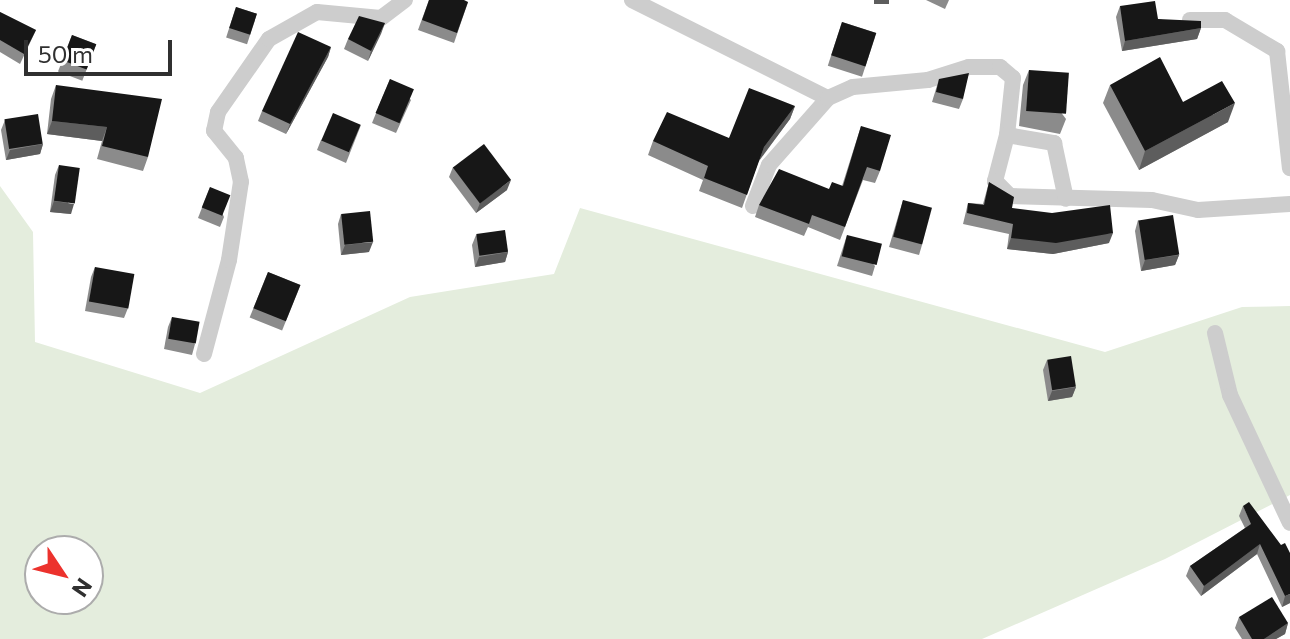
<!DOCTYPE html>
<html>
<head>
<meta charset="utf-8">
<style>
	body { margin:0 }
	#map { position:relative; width:1290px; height:639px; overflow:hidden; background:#fff; font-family:Commissioner,sans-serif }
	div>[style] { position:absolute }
	.green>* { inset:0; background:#e4eddd }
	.street>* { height:16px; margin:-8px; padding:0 8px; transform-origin:8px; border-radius:8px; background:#cdcdcd }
	.wall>* { inset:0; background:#8b8b8b; transform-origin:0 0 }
	.shaded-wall>* { inset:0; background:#5d5d5d; transform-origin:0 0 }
	.building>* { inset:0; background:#171717; transform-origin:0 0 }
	span { translate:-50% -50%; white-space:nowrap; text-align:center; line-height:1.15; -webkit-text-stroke:8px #fff; paint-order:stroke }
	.north { position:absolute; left:24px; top:535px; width:80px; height:80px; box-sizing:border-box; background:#fff; border:2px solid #acacac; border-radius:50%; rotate:125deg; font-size:22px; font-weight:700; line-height:32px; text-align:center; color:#303030 }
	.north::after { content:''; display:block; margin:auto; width:28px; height:36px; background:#ec322d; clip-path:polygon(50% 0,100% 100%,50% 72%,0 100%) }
	.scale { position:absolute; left:24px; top:40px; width:148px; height:36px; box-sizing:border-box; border:4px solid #303030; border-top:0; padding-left:10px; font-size:24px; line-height:28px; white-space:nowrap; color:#303030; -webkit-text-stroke:6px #fff; paint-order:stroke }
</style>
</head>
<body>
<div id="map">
	<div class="green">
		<div style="clip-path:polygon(evenodd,0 186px,33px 232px,35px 342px,200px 393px,410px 297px,554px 274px,580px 208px,1105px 352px,1242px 307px,1290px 306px,1290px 495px,1165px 559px,982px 639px,0 639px,0 186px,40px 551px,88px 551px,88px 599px,40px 599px,40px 551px)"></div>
	</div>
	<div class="street">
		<div style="left:632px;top:0;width:219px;rotate:26.6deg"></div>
		<div style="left:1190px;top:20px;width:35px"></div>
		<div style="left:1225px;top:20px;width:61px;rotate:30.8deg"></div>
		<div style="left:1277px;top:51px;width:118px;rotate:83.7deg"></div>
		<div style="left:1007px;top:135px;width:48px;rotate:104.6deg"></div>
		<div style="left:995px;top:181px;width:21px;rotate:45deg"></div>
		<div style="left:1010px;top:196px;width:142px;rotate:1.6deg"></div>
		<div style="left:1152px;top:200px;width:47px;rotate:12.3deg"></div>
		<div style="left:1198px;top:210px;width:92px;rotate:-3.7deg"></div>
		<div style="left:753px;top:206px;width:44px;rotate:-68.7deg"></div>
		<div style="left:769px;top:165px;width:89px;rotate:-48.6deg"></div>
		<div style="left:828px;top:98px;width:27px;rotate:-24deg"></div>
		<div style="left:853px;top:87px;width:75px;rotate:-5.3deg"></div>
		<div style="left:928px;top:80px;width:43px;rotate:-17.6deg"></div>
		<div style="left:969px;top:67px;width:31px"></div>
		<div style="left:1000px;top:67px;width:17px;rotate:40deg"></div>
		<div style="left:1013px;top:78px;width:57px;rotate:96deg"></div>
		<div style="left:1007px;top:135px;width:48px;rotate:9.7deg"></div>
		<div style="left:1054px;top:143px;width:57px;rotate:77.9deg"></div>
		<div style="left:1215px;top:333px;width:64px;rotate:76.4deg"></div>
		<div style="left:1230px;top:395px;width:141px;rotate:64.9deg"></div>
		<div style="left:204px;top:354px;width:97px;rotate:-75.1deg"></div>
		<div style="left:229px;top:260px;width:79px;rotate:-81.3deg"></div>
		<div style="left:241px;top:182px;width:25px;rotate:-102deg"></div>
		<div style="left:236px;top:158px;width:35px;rotate:-129deg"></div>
		<div style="left:214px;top:131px;width:19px;rotate:-78deg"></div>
		<div style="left:218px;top:112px;width:89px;rotate:-55.1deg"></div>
		<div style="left:269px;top:39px;width:55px;rotate:-29.4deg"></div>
		<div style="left:317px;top:12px;width:64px;rotate:5.4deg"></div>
		<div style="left:381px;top:18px;width:30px;rotate:-37deg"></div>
	</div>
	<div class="wall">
		<div style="clip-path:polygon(429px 0,468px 2px,454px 43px,418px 30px)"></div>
		<div style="clip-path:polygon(926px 0,949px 0,945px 9px)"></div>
		<div style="clip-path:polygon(1120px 6px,1158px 19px,1201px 28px,1197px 39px,1122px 51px,1116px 17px)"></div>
		<div style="left:236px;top:7px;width:22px;height:32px;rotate:18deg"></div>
		<div style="clip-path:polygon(0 12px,36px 30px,20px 64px,0 52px)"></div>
		<div style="left:842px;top:22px;width:36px;height:46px;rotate:18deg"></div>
		<div style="clip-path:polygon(385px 23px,368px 61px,344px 49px,348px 39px)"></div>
		<div style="left:72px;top:35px;width:26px;height:39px;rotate:21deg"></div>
		<div style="clip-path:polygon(331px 47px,328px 57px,286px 134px,258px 121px,262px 111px)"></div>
		<div style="clip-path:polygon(1029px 70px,1066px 119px,1060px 134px,1019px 126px,1023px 85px)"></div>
		<div style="clip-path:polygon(390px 79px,411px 100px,396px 133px,372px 123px)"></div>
		<div style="clip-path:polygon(939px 79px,963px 99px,959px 109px,932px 102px)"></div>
		<div style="clip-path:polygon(56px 85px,148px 157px,143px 171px,97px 159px,102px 141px,47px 134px,51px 99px)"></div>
		<div style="clip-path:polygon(1110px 85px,1183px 102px,1228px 122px,1139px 170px,1103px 103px)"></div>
		<div style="clip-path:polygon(795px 106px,790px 119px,759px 160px,742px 208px,699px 191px,703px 180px,648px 155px,653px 141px,729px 138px)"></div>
		<div style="clip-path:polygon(5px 120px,43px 144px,40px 154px,6px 160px,1px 130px)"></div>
		<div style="clip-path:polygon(361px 125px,346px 163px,317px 150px,321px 140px)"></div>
		<div style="clip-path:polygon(861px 126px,880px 171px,875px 183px,863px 180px,840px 240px,808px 227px,804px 236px,755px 217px,759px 205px,842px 186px)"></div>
		<div style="clip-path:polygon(59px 165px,71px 214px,50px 212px,55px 175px)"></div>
		<div style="clip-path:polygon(453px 167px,507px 190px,476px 213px,449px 177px)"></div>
		<div style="clip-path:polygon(989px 182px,1012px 208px,1109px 243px,1053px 254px,1007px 249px,1009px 234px,963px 224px,968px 203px,983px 204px)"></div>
		<div style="clip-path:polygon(210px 187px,224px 217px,220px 227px,198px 218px)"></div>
		<div style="clip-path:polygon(903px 200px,922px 245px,919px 255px,889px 247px)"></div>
		<div style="clip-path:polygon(341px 214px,369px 252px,341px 255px,338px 224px)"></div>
		<div style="clip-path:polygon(1138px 220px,1179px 255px,1175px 265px,1141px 271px,1135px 231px)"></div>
		<div style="clip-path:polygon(476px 235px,508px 252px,505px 262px,475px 267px,472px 245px)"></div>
		<div style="clip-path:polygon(847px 235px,875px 266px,872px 276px,837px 266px)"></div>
		<div style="clip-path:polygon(95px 267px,128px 308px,124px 318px,85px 311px,91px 277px)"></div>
		<div style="left:268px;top:272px;width:35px;height:49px;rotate:22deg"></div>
		<div style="clip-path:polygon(172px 317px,195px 344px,192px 355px,164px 349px,168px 327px)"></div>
		<div style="clip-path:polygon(1047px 360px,1076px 387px,1072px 397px,1048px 401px,1043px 370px)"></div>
		<div style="clip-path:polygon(1243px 506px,1290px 603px,1282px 607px,1257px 554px,1201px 596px,1186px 576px,1190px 566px,1245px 528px,1239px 516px)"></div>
		<div style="clip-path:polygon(1239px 617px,1288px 623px,1285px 634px,1276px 639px,1242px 639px,1235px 628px)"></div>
	</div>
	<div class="shaded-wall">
		<div style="left:874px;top:0;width:15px;height:4px"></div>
		<div style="clip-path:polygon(385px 23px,381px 34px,368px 61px,371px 51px)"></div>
		<div style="clip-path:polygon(1201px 28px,1197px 39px,1122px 51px,1125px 41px)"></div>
		<div style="clip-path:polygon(331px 47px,328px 57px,286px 134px,290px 124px)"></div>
		<div style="clip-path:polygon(1235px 103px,1228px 122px,1139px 170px,1145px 151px)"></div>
		<div style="clip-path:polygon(795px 106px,790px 119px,759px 161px,764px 147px)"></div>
		<div style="clip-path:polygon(52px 121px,107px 127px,102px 141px,47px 134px)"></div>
		<div style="clip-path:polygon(43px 144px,40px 154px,6px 160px,10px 150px)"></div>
		<div style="clip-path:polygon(511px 180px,507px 190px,476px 213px,480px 203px)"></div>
		<div style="clip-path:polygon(54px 201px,74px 204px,71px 214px,50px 212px)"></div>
		<div style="clip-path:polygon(1113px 233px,1109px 243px,1053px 254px,1007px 249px,1011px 238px)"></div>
		<div style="clip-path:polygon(373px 242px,369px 252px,341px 255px,345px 245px)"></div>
		<div style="clip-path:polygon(508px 252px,505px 262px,475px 267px,479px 257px)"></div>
		<div style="clip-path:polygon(1179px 255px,1175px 265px,1141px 271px,1145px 260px)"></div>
		<div style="clip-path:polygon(1076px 387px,1072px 397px,1048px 401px,1052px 391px)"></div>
		<div style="clip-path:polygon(1260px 544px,1257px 554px,1201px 596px,1204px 586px)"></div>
		<div style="clip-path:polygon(1290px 594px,1290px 603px,1282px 607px,1285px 596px)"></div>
		<div style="clip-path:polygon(1288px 623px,1285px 634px,1276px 639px,1264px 639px)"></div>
	</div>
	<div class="building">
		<div style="clip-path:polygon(429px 0,464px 0,468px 2px,457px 33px,422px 20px)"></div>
		<div style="clip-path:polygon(1155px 1px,1158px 19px,1201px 21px,1201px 28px,1125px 41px,1120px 6px)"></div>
		<div style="left:236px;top:7px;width:22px;height:22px;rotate:18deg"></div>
		<div style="clip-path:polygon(0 12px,36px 30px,24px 54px,0 40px)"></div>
		<div style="clip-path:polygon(359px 16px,385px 23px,371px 51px,348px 39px)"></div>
		<div style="left:842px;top:22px;width:36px;height:35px;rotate:18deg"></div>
		<div style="clip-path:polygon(298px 32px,331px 47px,290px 124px,262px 111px)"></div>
		<div style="left:72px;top:35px;width:26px;height:27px;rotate:21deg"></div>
		<div style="clip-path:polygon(1160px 57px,1183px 102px,1222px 81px,1235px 103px,1145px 151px,1110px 85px)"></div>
		<div style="left:1029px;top:70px;width:40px;height:41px;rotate:4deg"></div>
		<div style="clip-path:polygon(969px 73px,963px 99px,936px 92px,939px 79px)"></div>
		<div style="left:390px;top:79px;width:26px;height:37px;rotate:23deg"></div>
		<div style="clip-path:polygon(56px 85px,162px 99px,148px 157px,102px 146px,107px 127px,52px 121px)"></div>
		<div style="clip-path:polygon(749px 88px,795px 106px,764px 147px,747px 195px,704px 178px,708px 166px,653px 141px,667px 112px,729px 138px)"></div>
		<div style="left:333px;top:113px;width:30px;height:30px;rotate:23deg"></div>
		<div style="left:38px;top:114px;width:30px;height:34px;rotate:81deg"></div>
		<div style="clip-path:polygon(861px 126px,891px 135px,880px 171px,867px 167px,845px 227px,812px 215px,809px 224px,759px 205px,779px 169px,829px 189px,832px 182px,843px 186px)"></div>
		<div style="left:484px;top:144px;width:45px;height:39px;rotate:53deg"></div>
		<div style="left:59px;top:165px;width:21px;height:36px;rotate:8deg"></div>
		<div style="clip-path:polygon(989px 182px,1014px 197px,1012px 208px,1052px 213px,1110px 205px,1113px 233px,1056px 243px,1011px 238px,1013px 224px,967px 213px,968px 203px,984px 205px)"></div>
		<div style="left:210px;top:187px;width:22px;height:22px;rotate:22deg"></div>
		<div style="left:903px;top:200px;width:30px;height:38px;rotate:15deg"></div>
		<div style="left:370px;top:211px;width:31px;height:29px;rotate:84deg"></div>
		<div style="left:1173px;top:215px;width:40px;height:35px;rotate:81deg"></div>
		<div style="left:505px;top:230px;width:22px;height:29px;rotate:82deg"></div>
		<div style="left:847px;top:235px;width:36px;height:22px;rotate:14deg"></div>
		<div style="left:95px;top:267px;width:40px;height:35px;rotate:10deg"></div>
		<div style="left:268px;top:272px;width:35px;height:39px;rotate:22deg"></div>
		<div style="left:172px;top:317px;width:28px;height:22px;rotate:10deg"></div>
		<div style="left:1071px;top:356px;width:31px;height:24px;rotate:81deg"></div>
		<div style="clip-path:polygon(1249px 502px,1281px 545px,1285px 543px,1290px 553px,1290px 594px,1285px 596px,1260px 544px,1204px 586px,1190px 566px,1251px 524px,1243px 506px)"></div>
		<div style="clip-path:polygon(1272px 597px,1288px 623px,1264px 639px,1252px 639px,1239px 617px)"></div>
	</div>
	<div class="north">N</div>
	<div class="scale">50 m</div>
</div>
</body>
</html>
